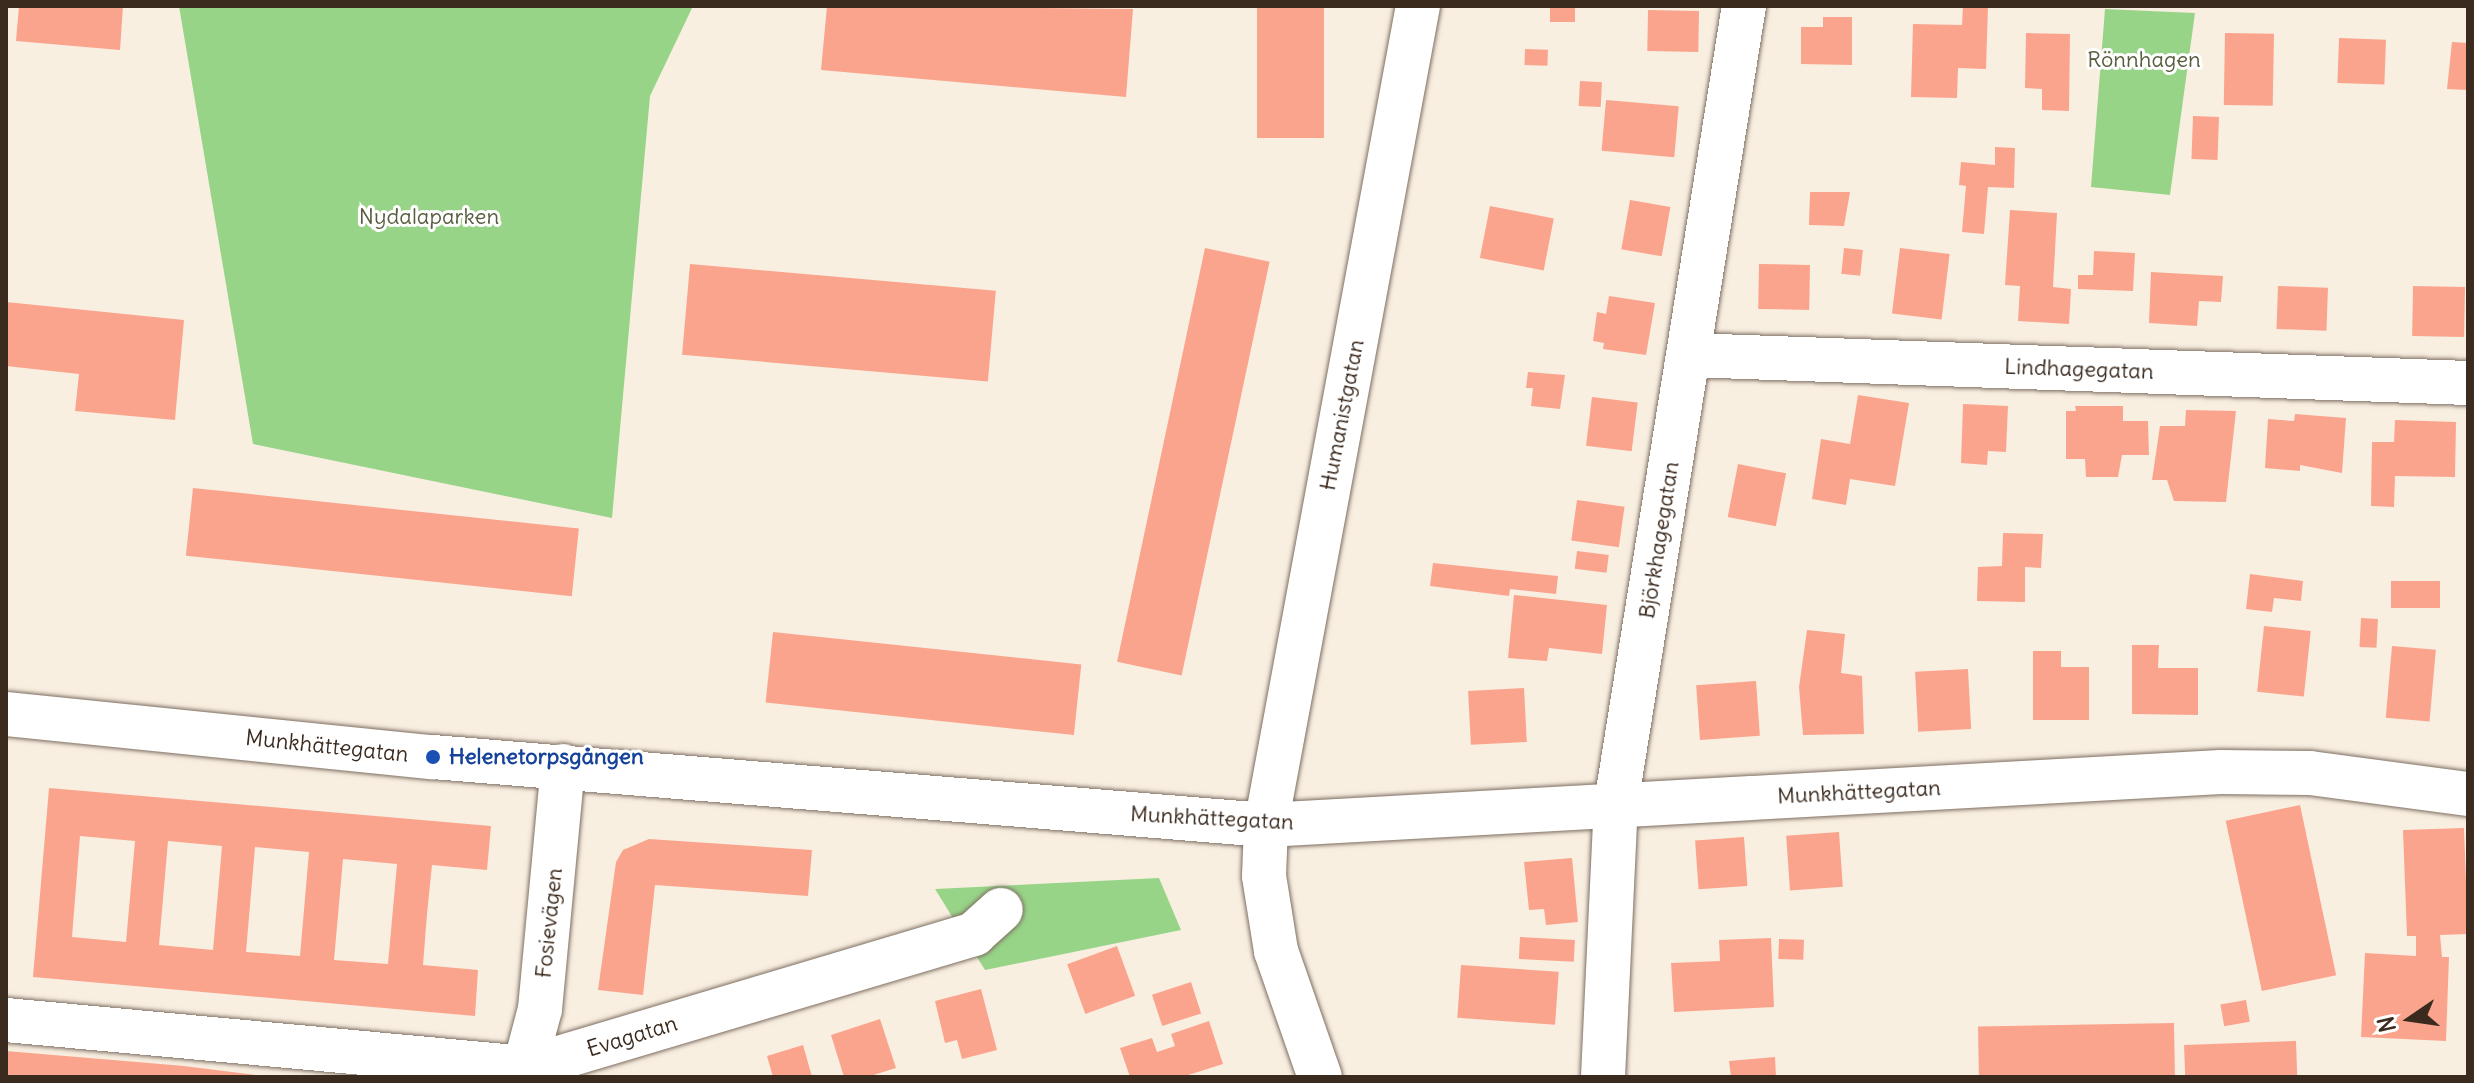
<!DOCTYPE html>
<html>
<head>
<meta charset="utf-8">
<style>
	body { margin:0 }
	#map { position:relative; width:2474px; height:1083px; overflow:hidden; background:#f9efe1; font-family:Delius,sans-serif }
	div>[style] { position:absolute }
	.green>* { inset:0; background:#98d488 }
	.building>* { inset:0; background:#fba48d; transform-origin:0 0 }
	.roads { filter:drop-shadow(0 0 2px #7e6f62) drop-shadow(0 0 2px #7e6f62) }
	.minor>* { height:44px; margin:-22px; padding:0 22px; transform-origin:22px; border-radius:22px; background:#fff }
	.tertiary>* { height:44px; margin:-22px; padding:0 22px; transform-origin:22px; border-radius:22px; background:#fff }
	.secondary>* { height:44px; margin:-22px; padding:0 22px; transform-origin:22px; border-radius:22px; background:#fff }
	.dots>* { width:22px; height:22px; translate:-50% -50%; box-sizing:border-box; border:4px solid #fff; border-radius:50% }
	span { translate:-50% -50%; white-space:nowrap; text-align:center; line-height:1.15; -webkit-text-stroke:6px #fff; paint-order:stroke }
	.park-label { font-size:22px; color:#575d3e }
	.street-label { font-size:22px; color:#3b2a1e }
	.transit-label { font-size:22px; color:#164399; font-weight:700 }
	.left { translate:0 -50%; text-align:left }
	.frame { position:absolute; inset:0; border:8px solid #3b2a1e; pointer-events:none }
	.north { position:absolute; left:2370px; top:979px; width:80px; height:80px; -webkit-text-stroke:6px #fff; paint-order:stroke; rotate:257deg; font-size:22px; font-weight:700; line-height:32px; text-align:center; color:#3b2a1e }
	.north::after { content:''; display:block; margin:auto; width:28px; height:36px; background:#3b2a1e; clip-path:polygon(50% 0,100% 100%,50% 72%,0 100%) }
</style>
</head>
<body>
<div id="map">
	<div class="green">
		<div style="clip-path:polygon(179px 6px,693px 6px,650px 96px,612px 518px,253px 444px)"></div>
		<div style="clip-path:polygon(2105px 9px,2195px 13px,2170px 195px,2091px 187px)"></div>
		<div style="clip-path:polygon(1159px 878px,1181px 930px,985px 970px,935px 889px)"></div>
	</div>
	<div class="building">
		<div style="clip-path:polygon(19px 6px,123px 6px,120px 50px,16px 41px)"></div>
		<div style="clip-path:polygon(827px 6px,1133px 9px,1126px 97px,821px 70px)"></div>
		<div style="left:1257px;top:6px;width:67px;height:132px"></div>
		<div style="left:1550px;top:6px;width:25px;height:16px"></div>
		<div style="clip-path:polygon(1963px 6px,1988px 6px,1986px 69px,1958px 68px,1957px 98px,1911px 97px,1913px 24px,1962px 25px)"></div>
		<div style="left:1648px;top:10px;width:51px;height:41px;rotate:1deg"></div>
		<div style="clip-path:polygon(1823px 17px,1852px 17px,1852px 65px,1801px 64px,1801px 27px,1823px 27px)"></div>
		<div style="clip-path:polygon(2026px 33px,2070px 34px,2069px 111px,2042px 110px,2042px 89px,2025px 88px)"></div>
		<div style="left:2225px;top:33px;width:49px;height:72px;rotate:1deg"></div>
		<div style="left:2339px;top:38px;width:47px;height:45px;rotate:2deg"></div>
		<div style="clip-path:polygon(2452px 42px,2468px 43px,2468px 90px,2447px 89px)"></div>
		<div style="left:1525px;top:49px;width:23px;height:16px;rotate:2deg"></div>
		<div style="left:1580px;top:81px;width:22px;height:25px;rotate:3deg"></div>
		<div style="left:1606px;top:100px;width:73px;height:51px;rotate:5deg"></div>
		<div style="left:2193px;top:116px;width:26px;height:43px;rotate:2deg"></div>
		<div style="clip-path:polygon(1995px 147px,2015px 148px,2014px 188px,1988px 187px,1984px 234px,1962px 232px,1966px 186px,1959px 185px,1961px 162px,1995px 165px)"></div>
		<div style="clip-path:polygon(1810px 192px,1850px 192px,1844px 226px,1809px 225px)"></div>
		<div style="left:1630px;top:200px;width:41px;height:50px;rotate:10deg"></div>
		<div style="left:1490px;top:206px;width:65px;height:53px;rotate:11deg"></div>
		<div style="clip-path:polygon(2010px 210px,2057px 213px,2053px 287px,2071px 289px,2069px 324px,2018px 321px,2020px 286px,2005px 285px)"></div>
		<div style="left:1205px;top:248px;width:66px;height:423px;rotate:12deg"></div>
		<div style="left:1844px;top:248px;width:19px;height:26px;rotate:6deg"></div>
		<div style="left:1900px;top:248px;width:50px;height:66px;rotate:7deg"></div>
		<div style="clip-path:polygon(2094px 251px,2135px 253px,2133px 291px,2078px 289px,2078px 275px,2093px 275px)"></div>
		<div style="left:690px;top:264px;width:307px;height:91px;rotate:5deg"></div>
		<div style="left:1759px;top:264px;width:51px;height:45px;rotate:1deg"></div>
		<div style="clip-path:polygon(2151px 272px,2223px 276px,2221px 302px,2199px 301px,2197px 326px,2149px 323px)"></div>
		<div style="left:2278px;top:286px;width:50px;height:43px;rotate:2deg"></div>
		<div style="left:2413px;top:286px;width:52px;height:50px;rotate:1deg"></div>
		<div style="clip-path:polygon(1609px 296px,1655px 303px,1646px 355px,1603px 349px,1604px 343px,1593px 341px,1597px 312px,1606px 314px)"></div>
		<div style="clip-path:polygon(6px 302px,184px 320px,175px 420px,75px 411px,79px 374px,6px 366px)"></div>
		<div style="clip-path:polygon(1528px 372px,1565px 375px,1560px 409px,1531px 406px,1533px 388px,1526px 388px)"></div>
		<div style="clip-path:polygon(1858px 395px,1909px 403px,1895px 486px,1850px 479px,1846px 505px,1812px 499px,1821px 439px,1850px 444px)"></div>
		<div style="left:1592px;top:397px;width:46px;height:49px;rotate:7deg"></div>
		<div style="clip-path:polygon(1963px 404px,2008px 406px,2006px 452px,1988px 451px,1987px 465px,1961px 463px)"></div>
		<div style="clip-path:polygon(2075px 406px,2123px 406px,2123px 421px,2148px 421px,2149px 455px,2122px 455px,2118px 477px,2086px 477px,2085px 459px,2066px 459px,2066px 411px,2076px 411px)"></div>
		<div style="clip-path:polygon(2186px 410px,2236px 411px,2226px 502px,2174px 501px,2167px 480px,2152px 480px,2160px 426px,2185px 426px)"></div>
		<div style="clip-path:polygon(2295px 414px,2346px 418px,2342px 473px,2300px 465px,2300px 471px,2265px 468px,2268px 419px,2294px 421px)"></div>
		<div style="clip-path:polygon(2395px 420px,2456px 422px,2455px 477px,2395px 476px,2394px 507px,2371px 506px,2372px 442px,2394px 442px)"></div>
		<div style="left:1738px;top:464px;width:49px;height:54px;rotate:11deg"></div>
		<div style="left:193px;top:488px;width:388px;height:68px;rotate:6deg"></div>
		<div style="left:1577px;top:500px;width:48px;height:41px;rotate:8deg"></div>
		<div style="clip-path:polygon(2003px 533px,2043px 534px,2041px 568px,2025px 567px,2025px 602px,1977px 601px,1978px 567px,2002px 566px)"></div>
		<div style="left:1577px;top:551px;width:32px;height:18px;rotate:7deg"></div>
		<div style="clip-path:polygon(1433px 563px,1558px 576px,1556px 594px,1510px 589px,1509px 596px,1430px 586px)"></div>
		<div style="clip-path:polygon(2250px 574px,2303px 581px,2301px 601px,2274px 598px,2272px 612px,2246px 609px)"></div>
		<div style="left:2440px;top:581px;width:27px;height:49px;rotate:90deg"></div>
		<div style="clip-path:polygon(1514px 595px,1607px 605px,1602px 654px,1549px 648px,1547px 661px,1508px 658px)"></div>
		<div style="left:2361px;top:618px;width:17px;height:29px;rotate:3deg"></div>
		<div style="left:2264px;top:626px;width:47px;height:66px;rotate:6deg"></div>
		<div style="clip-path:polygon(1807px 630px,1845px 634px,1841px 673px,1862px 676px,1864px 734px,1803px 735px,1799px 687px)"></div>
		<div style="left:773px;top:632px;width:310px;height:71px;rotate:6deg"></div>
		<div style="clip-path:polygon(2132px 645px,2159px 645px,2158px 668px,2198px 668px,2198px 715px,2132px 714px)"></div>
		<div style="left:2392px;top:646px;width:44px;height:72px;rotate:5deg"></div>
		<div style="clip-path:polygon(2033px 651px,2061px 651px,2061px 667px,2089px 667px,2089px 720px,2033px 720px)"></div>
		<div style="left:1968px;top:669px;width:60px;height:53px;rotate:87deg"></div>
		<div style="left:1756px;top:681px;width:55px;height:60px;rotate:86deg"></div>
		<div style="left:1524px;top:688px;width:54px;height:56px;rotate:87deg"></div>
		<div style="clip-path:polygon(evenodd,49px 788px,491px 826px,487px 870px,432px 865px,427px 914px,423px 965px,478px 970px,475px 1016px,33px 977px,49px 788px,80px 836px,135px 841px,126px 942px,72px 937px,80px 836px,49px 788px,168px 841px,222px 846px,213px 950px,159px 945px,168px 841px,49px 788px,255px 847px,309px 852px,300px 956px,246px 952px,255px 847px,49px 788px,343px 859px,397px 864px,388px 964px,334px 960px,343px 859px)"></div>
		<div style="left:2300px;top:805px;width:174px;height:76px;rotate:78deg"></div>
		<div style="clip-path:polygon(2464px 828px,2468px 934px,2440px 935px,2442px 957px,2449px 957px,2446px 1041px,2361px 1037px,2365px 953px,2416px 956px,2416px 936px,2407px 936px,2403px 830px)"></div>
		<div style="left:1839px;top:832px;width:55px;height:53px;rotate:86deg"></div>
		<div style="left:1744px;top:837px;width:49px;height:49px;rotate:86deg"></div>
		<div style="clip-path:polygon(649px 839px,812px 850px,808px 896px,655px 885px,643px 995px,598px 990px,616px 862px,623px 850px)"></div>
		<div style="clip-path:polygon(1572px 858px,1578px 922px,1546px 925px,1544px 909px,1529px 910px,1524px 862px)"></div>
		<div style="left:1520px;top:937px;width:55px;height:22px;rotate:3deg"></div>
		<div style="clip-path:polygon(1771px 938px,1774px 1007px,1674px 1012px,1671px 963px,1720px 961px,1719px 940px)"></div>
		<div style="left:1779px;top:939px;width:25px;height:20px;rotate:2deg"></div>
		<div style="left:1117px;top:946px;width:53px;height:53px;rotate:70deg"></div>
		<div style="left:1461px;top:965px;width:98px;height:53px;rotate:4deg"></div>
		<div style="left:1191px;top:982px;width:33px;height:41px;rotate:72deg"></div>
		<div style="clip-path:polygon(981px 989px,997px 1050px,962px 1059px,957px 1040px,945px 1043px,935px 1001px)"></div>
		<div style="left:2246px;top:1000px;width:22px;height:26px;rotate:80deg"></div>
		<div style="clip-path:polygon(880px 1019px,896px 1068px,867px 1077px,844px 1077px,831px 1035px)"></div>
		<div style="clip-path:polygon(1209px 1021px,1223px 1064px,1182px 1077px,1130px 1077px,1120px 1048px,1152px 1038px,1157px 1052px,1175px 1046px,1171px 1034px)"></div>
		<div style="left:2174px;top:1023px;width:54px;height:196px;rotate:89deg"></div>
		<div style="left:2296px;top:1041px;width:36px;height:112px;rotate:88deg"></div>
		<div style="clip-path:polygon(803px 1045px,812px 1077px,773px 1077px,767px 1056px)"></div>
		<div style="clip-path:polygon(6px 1051px,184px 1066px,271px 1077px,6px 1077px)"></div>
		<div style="clip-path:polygon(1775px 1057px,1776px 1077px,1731px 1077px,1729px 1061px)"></div>
	</div>
	<div class="roads">
		<div class="minor">
			<div style="left:1690px;top:355px;width:779px;rotate:2.06deg"></div>
			<div style="left:1266px;top:825px;width:833px;rotate:-79.49deg"></div>
			<div style="left:6px;top:1020px;width:521px;rotate:5.28deg"></div>
			<div style="left:525px;top:1068px;width:469px;rotate:-16.6deg"></div>
			<div style="left:974px;top:934px;width:36px;rotate:-42deg"></div>
			<div style="left:522px;top:1077px;width:70px;rotate:-75.2deg"></div>
			<div style="left:540px;top:1009px;width:244px;rotate:-84.6deg"></div>
			<div style="left:1603px;top:1077px;width:273px;rotate:-87.3deg"></div>
			<div style="left:1616px;top:804px;width:808px;rotate:-80.89deg"></div>
		</div>
		<div class="tertiary">
			<div style="left:1266px;top:825px;width:51px;rotate:92.2deg"></div>
			<div style="left:1264px;top:876px;width:76px;rotate:80.9deg"></div>
			<div style="left:1276px;top:951px;width:133px;rotate:70.8deg"></div>
		</div>
		<div class="secondary">
			<div style="left:6px;top:714px;width:429px;rotate:5.8deg"></div>
			<div style="left:433px;top:757px;width:836px;rotate:4.67deg"></div>
			<div style="left:1266px;top:825px;width:956px;rotate:-3.18deg"></div>
			<div style="left:2221px;top:772px;width:89px;rotate:0.6deg"></div>
			<div style="left:2310px;top:773px;width:159px;rotate:7.6deg"></div>
		</div>
	</div>
	<div class="dots">
		<div style="left:433px;top:757px;background:#1a4fb4"></div>
	</div>
	<div class="park-label">
		<span style="left:2144px;top:60px">Rönnhagen</span>
		<span style="left:429px;top:217px">Nydalaparken</span>
	</div>
	<div class="street-label">
		<span style="left:2079px;top:369px;rotate:2deg">Lindhagegatan</span>
		<span style="left:1342px;top:415px;rotate:-79deg">Humanistgatan</span>
		<span style="left:1659px;top:540px;rotate:-81deg">Björkhagegatan</span>
		<span style="left:327px;top:746px;rotate:6deg">Munkhättegatan</span>
		<span style="left:1859px;top:792px;rotate:-3deg">Munkhättegatan</span>
		<span style="left:1212px;top:818px;rotate:3deg">Munkhättegatan</span>
		<span style="left:549px;top:923px;rotate:-84deg">Fosievägen</span>
		<span style="left:632px;top:1036px;rotate:-17deg">Evagatan</span>
	</div>
	<div class="transit-label">
		<span class="left" style="left:449px;top:757px">Helenetorpsgången</span>
	</div>
	<div class="frame"></div>
	<div class="north">N</div>
</div>
</body>
</html>
